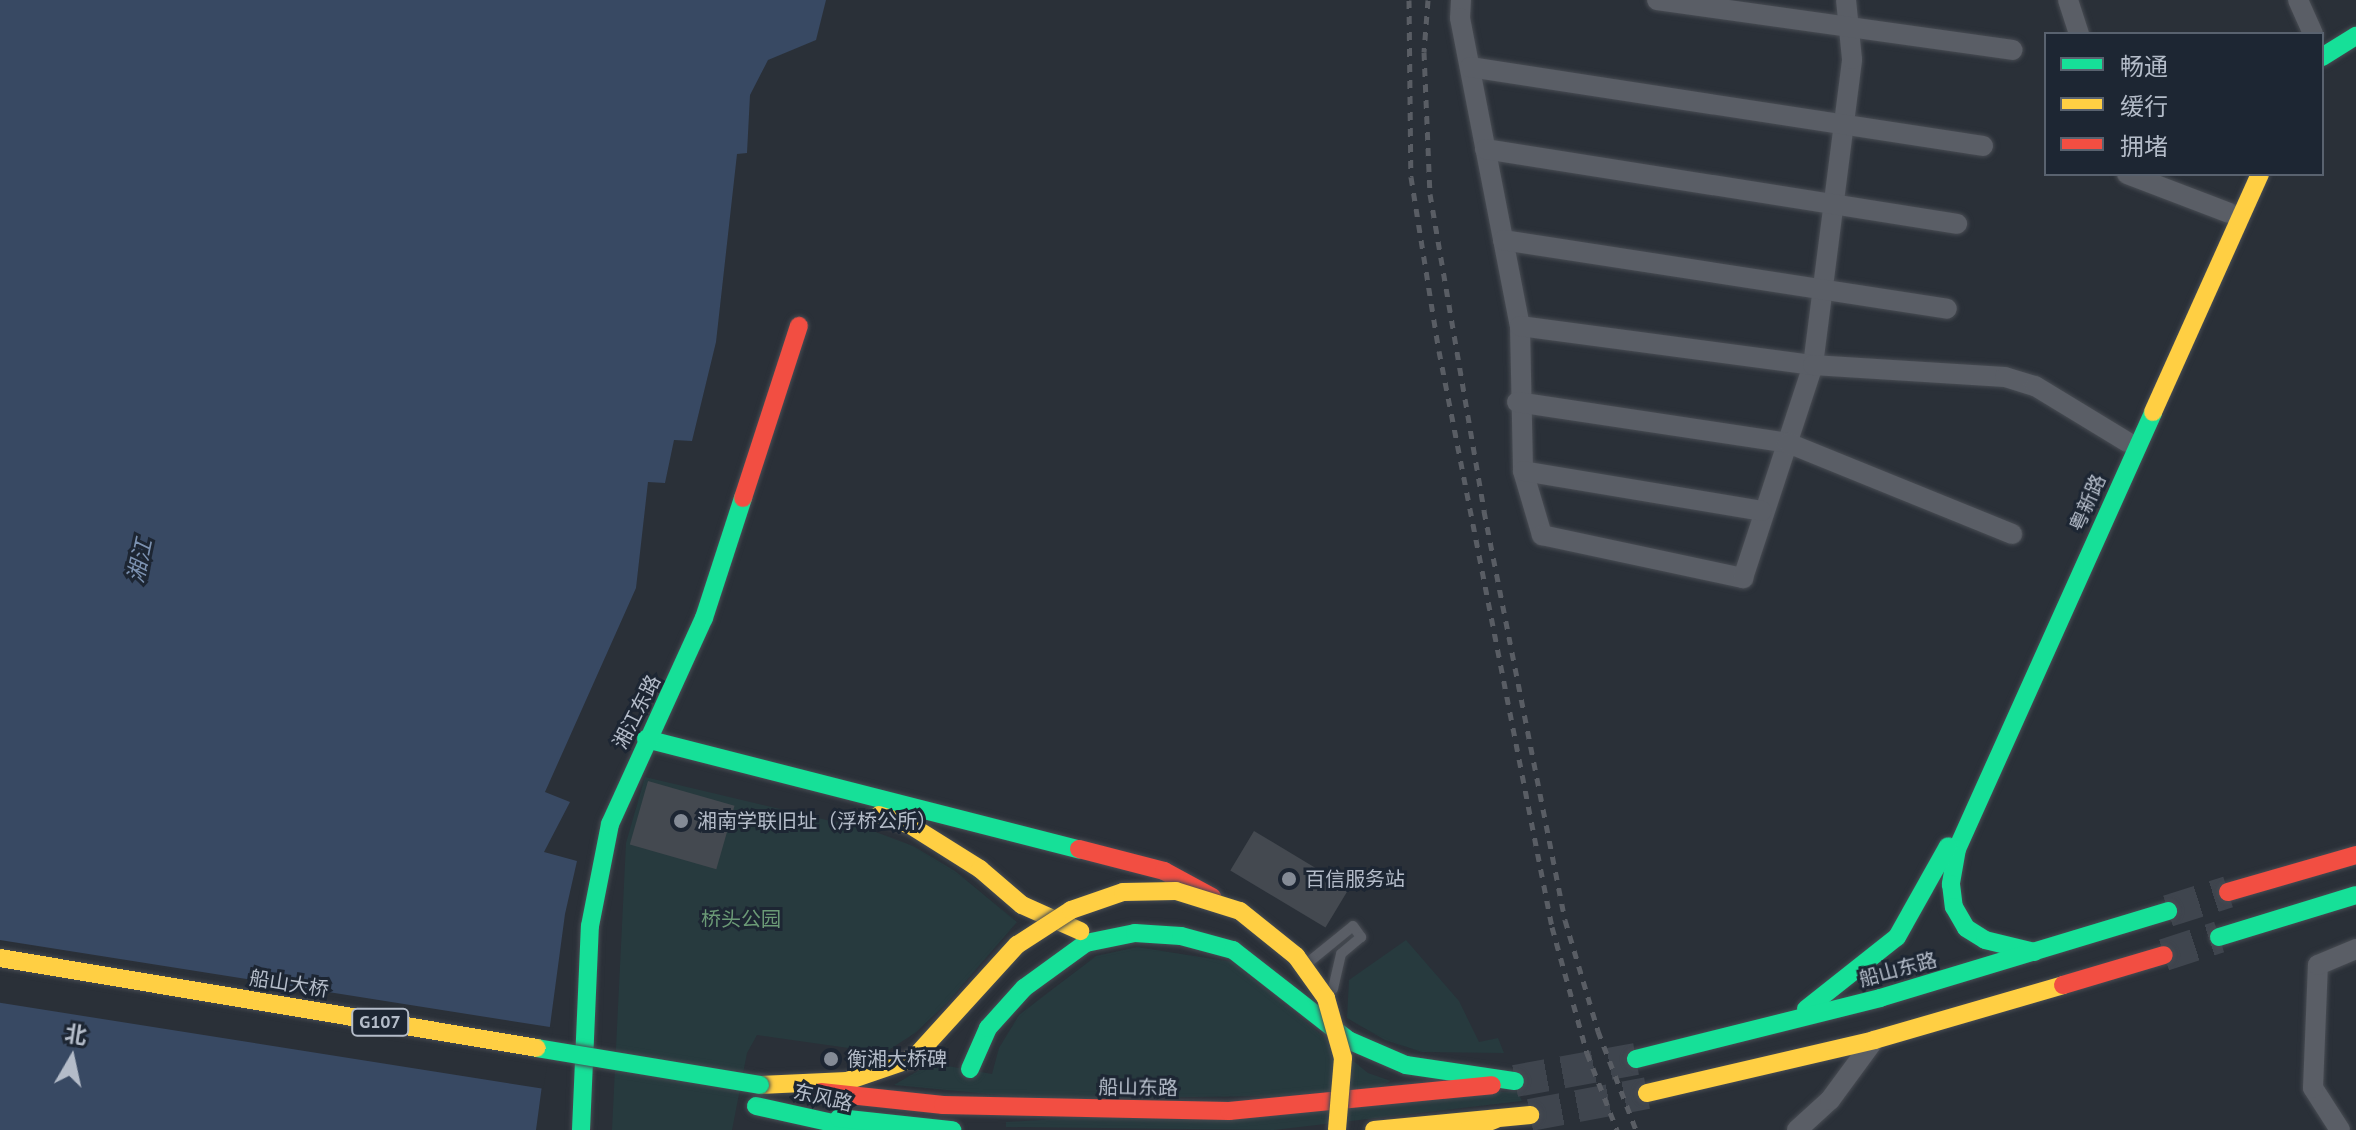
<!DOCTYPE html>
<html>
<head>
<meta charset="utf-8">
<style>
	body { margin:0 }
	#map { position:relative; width:2356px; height:1130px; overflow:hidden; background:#2a3038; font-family:"PT Sans","Noto Sans SC",sans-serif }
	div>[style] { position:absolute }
	.green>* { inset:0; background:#273a3e }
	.water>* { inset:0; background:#384963 }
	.pier>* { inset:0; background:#2a3038; transform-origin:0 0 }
	.building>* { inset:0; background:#444950; transform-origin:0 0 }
	.primary-tunnel>* { height:32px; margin-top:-16px; transform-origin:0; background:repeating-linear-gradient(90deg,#3f454e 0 32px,transparent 0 48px) }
	.roads { filter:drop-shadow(0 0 2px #484c53) drop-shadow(0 0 2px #484c53) }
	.lane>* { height:10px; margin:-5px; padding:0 5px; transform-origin:5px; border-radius:5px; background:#5a5e66 }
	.street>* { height:20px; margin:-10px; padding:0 10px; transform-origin:10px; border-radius:10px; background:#5a5e66 }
	.fast>* { height:18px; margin:-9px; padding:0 9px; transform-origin:9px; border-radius:9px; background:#16e098 }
	.slow>* { height:18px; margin:-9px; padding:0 9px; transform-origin:9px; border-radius:9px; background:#ffcf43 }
	.jam>* { height:18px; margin:-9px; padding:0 9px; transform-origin:9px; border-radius:9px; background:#f24e42 }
	.rail>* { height:5px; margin-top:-2.5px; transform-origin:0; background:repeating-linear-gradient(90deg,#595d64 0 8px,transparent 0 16px) }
	.bridges { filter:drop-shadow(0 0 2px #474c53) drop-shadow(0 0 2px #474c53) }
	.fast-bridge>* { height:18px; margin:-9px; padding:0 9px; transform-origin:9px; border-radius:9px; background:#16e098 }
	.slow-bridge>* { height:18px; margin:-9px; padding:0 9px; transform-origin:9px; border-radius:9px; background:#ffcf43 }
	.dots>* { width:22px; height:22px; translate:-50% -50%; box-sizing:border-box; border:4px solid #1d2633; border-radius:50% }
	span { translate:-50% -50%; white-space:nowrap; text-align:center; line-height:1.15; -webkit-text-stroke:6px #1d2633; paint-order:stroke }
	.shield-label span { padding:2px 6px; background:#1d2633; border:2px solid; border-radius:6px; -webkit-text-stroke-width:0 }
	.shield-label { font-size:18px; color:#b4bcc9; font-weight:700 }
	.street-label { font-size:20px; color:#b4bcc9 }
	.poi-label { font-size:20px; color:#b4bcc9 }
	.left { translate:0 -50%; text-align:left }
	.park-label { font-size:20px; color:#6b9a76 }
	.water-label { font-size:22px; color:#7c92b1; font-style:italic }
	.legend { position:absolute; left:2044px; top:32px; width:280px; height:144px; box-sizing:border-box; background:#1d2633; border:2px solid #59626f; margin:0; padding:10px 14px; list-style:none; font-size:24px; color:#b4bcc9 }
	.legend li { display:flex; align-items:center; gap:16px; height:40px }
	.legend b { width:40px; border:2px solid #59626f }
	.north { position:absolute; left:32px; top:1018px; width:80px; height:80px; -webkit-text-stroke:6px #1d2633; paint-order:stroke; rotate:9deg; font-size:22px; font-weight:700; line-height:32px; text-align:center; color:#b4bcc9 }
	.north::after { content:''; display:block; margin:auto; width:28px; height:36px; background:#b4bcc9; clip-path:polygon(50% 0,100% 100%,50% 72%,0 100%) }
</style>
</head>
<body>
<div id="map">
	<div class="green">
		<div style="clip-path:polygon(645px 777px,873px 831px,913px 846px,955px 871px,1017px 922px,947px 1003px,915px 1033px,884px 1053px,757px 1035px,747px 1053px,732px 1130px,612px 1130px,626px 843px)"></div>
		<div style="clip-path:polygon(1406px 940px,1459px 1001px,1479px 1042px,1498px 1038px,1504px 1053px,1422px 1052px,1385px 1040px,1347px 1018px,1349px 980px)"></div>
		<div style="clip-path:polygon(1137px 947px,1232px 962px,1368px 1073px,1391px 1081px,1377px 1088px,1273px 1096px,1042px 1099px,894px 1085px,931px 1063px,992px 1074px,999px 1048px,1019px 1015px,1096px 956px)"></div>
		<div style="clip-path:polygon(1517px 1091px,1522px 1101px,1274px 1130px,1006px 1127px,1006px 1122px)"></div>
	</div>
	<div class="water">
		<div style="clip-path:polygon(0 0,826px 0,816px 40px,768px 60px,750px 95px,747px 153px,737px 154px,716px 342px,692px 441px,674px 440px,665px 483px,648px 482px,636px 588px,545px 792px,570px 802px,544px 852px,577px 861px,565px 914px,536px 1130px,0 1130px)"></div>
	</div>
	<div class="pier">
		<div style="left:0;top:940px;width:560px;height:62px;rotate:9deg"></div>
	</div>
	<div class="building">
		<div style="left:648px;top:781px;width:90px;height:66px;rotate:16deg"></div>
		<div style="left:1254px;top:831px;width:111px;height:46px;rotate:31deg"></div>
	</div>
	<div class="primary-tunnel">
		<div style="left:2168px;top:911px;width:63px;rotate:-17.6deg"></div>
		<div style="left:2164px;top:955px;width:58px;rotate:-18.1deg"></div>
		<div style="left:1515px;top:1081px;width:123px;rotate:-10.3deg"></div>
		<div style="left:1530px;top:1115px;width:119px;rotate:-10.6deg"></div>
	</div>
	<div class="roads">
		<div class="lane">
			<div style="left:1310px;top:961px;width:55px;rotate:-39.1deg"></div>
			<div style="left:1353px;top:926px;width:14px;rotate:54deg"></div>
			<div style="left:1361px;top:937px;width:26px;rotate:140deg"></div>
			<div style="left:1341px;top:954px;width:36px;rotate:103deg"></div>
		</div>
		<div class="street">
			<div style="left:1461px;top:0;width:18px;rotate:93deg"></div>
			<div style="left:1460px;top:18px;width:314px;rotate:79deg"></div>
			<div style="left:1520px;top:326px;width:145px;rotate:88.8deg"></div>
			<div style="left:1523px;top:471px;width:67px;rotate:73.5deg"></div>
			<div style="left:1542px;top:535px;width:206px;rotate:12.1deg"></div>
			<div style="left:1743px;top:578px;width:224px;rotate:-71.8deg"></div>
			<div style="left:1813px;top:365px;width:308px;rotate:-82.7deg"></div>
			<div style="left:1852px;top:59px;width:59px;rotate:-95.8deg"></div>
			<div style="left:1657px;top:0;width:359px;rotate:8deg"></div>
			<div style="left:2068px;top:0;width:36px;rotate:72deg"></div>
			<div style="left:2298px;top:0;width:37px;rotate:66deg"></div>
			<div style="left:1470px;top:67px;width:519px;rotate:8.75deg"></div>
			<div style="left:1485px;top:149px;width:478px;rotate:9deg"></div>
			<div style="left:2127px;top:174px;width:109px;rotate:20.9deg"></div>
			<div style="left:1503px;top:240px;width:449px;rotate:8.8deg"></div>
			<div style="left:1520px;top:326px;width:296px;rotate:7.6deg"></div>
			<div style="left:1813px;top:365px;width:192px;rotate:3.6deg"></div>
			<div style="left:2005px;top:377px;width:31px;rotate:17deg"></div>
			<div style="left:2035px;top:386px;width:108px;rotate:31.3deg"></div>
			<div style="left:1517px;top:402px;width:274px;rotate:8.6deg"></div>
			<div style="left:1788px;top:443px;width:242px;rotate:22.1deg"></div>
			<div style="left:1523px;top:471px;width:242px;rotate:9.5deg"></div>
			<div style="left:1797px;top:1130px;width:45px;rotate:-42.3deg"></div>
			<div style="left:1830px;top:1100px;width:74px;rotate:-53.7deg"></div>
			<div style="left:2340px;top:1130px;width:50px;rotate:-122.7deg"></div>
			<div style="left:2313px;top:1088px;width:123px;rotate:-87.7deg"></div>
			<div style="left:2318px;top:965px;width:41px;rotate:-22.8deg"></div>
		</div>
		<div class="fast">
			<div style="left:2322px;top:57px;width:40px;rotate:-32deg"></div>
			<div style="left:646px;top:739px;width:447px;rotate:14.3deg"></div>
			<div style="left:1957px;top:849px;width:479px;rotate:-65.8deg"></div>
			<div style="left:1957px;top:849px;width:36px;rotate:100deg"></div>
			<div style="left:1951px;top:884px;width:23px;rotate:83deg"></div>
			<div style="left:1954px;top:907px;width:24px;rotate:60deg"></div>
			<div style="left:1966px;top:928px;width:22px;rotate:32deg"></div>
			<div style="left:1985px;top:940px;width:51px;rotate:13.5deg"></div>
			<div style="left:2219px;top:937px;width:143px;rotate:-17deg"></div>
			<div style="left:1806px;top:1009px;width:116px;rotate:-38.4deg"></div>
			<div style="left:1897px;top:937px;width:104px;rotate:-60.7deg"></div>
			<div style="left:1636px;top:1059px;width:252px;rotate:-14deg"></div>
			<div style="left:1880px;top:998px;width:301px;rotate:-16.8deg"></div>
			<div style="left:970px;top:1069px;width:45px;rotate:-66.3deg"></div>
			<div style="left:988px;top:1028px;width:54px;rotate:-48deg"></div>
			<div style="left:1024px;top:988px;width:77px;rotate:-36deg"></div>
			<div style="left:1086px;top:943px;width:50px;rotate:-11.5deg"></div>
			<div style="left:1135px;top:933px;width:46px;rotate:3.7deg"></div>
			<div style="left:1181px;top:936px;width:54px;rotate:15.1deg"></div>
			<div style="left:1233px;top:950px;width:146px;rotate:38deg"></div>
			<div style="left:1348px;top:1040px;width:63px;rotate:23.3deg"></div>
			<div style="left:1406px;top:1065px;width:110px;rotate:8.4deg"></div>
			<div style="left:756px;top:1106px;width:111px;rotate:12.5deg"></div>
			<div style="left:839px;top:1118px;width:114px;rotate:6.1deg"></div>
			<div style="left:581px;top:1130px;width:204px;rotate:-87.5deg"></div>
			<div style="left:590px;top:926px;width:104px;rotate:-78.9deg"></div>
			<div style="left:610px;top:824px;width:226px;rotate:-65.5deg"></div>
			<div style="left:704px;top:618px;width:126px;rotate:-72deg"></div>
		</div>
		<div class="slow">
			<div style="left:2153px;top:412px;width:261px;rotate:-65.8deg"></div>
			<div style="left:879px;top:815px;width:33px;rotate:18deg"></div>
			<div style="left:910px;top:825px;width:83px;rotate:32.2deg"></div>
			<div style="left:980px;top:869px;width:55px;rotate:40.6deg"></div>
			<div style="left:1022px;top:905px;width:64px;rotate:24.1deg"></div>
			<div style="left:760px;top:1085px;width:87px;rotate:-2.6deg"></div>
			<div style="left:847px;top:1081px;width:71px;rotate:-18.9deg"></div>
			<div style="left:1647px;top:1093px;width:233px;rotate:-13.1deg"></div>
			<div style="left:1874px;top:1040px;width:197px;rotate:-16.2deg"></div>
			<div style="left:1374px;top:1130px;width:157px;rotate:-5.5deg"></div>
			<div style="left:1468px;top:1130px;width:28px;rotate:-21deg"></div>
		</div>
		<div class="jam">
			<div style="left:743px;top:498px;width:181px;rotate:-72deg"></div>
			<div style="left:1079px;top:849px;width:88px;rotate:14.5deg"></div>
			<div style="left:1164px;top:871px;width:55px;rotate:28.4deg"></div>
			<div style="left:2228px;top:892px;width:133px;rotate:-16.1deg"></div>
			<div style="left:2063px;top:985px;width:105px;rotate:-16.5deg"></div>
			<div style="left:821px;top:1092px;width:123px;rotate:6.1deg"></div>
			<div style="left:943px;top:1105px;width:286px;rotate:1.2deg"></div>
			<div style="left:1229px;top:1111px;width:264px;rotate:-5.6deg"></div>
		</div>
	</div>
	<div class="rail">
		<div style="left:1409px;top:0;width:177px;rotate:89.4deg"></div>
		<div style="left:1411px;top:177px;width:176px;rotate:80.9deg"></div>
		<div style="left:1439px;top:351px;width:587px;rotate:78.9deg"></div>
		<div style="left:1552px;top:927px;width:131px;rotate:74.5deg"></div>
		<div style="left:1587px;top:1053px;width:83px;rotate:68.7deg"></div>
		<div style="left:1428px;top:0;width:52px;rotate:94.4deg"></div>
		<div style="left:1424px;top:52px;width:142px;rotate:87.6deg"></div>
		<div style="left:1430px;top:194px;width:322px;rotate:80.3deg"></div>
		<div style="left:1484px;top:511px;width:417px;rotate:78.8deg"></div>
		<div style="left:1565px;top:920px;width:116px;rotate:73.4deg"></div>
		<div style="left:1598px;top:1031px;width:106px;rotate:69deg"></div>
	</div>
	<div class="bridges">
		<div class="fast-bridge">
			<div style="left:537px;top:1048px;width:226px;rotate:9.4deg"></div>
		</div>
		<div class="slow-bridge">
			<div style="left:0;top:958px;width:544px;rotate:9.51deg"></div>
			<div style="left:914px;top:1058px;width:153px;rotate:-47.7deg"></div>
			<div style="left:1017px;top:945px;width:64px;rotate:-32.9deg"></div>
			<div style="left:1071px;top:910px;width:55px;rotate:-19.1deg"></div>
			<div style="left:1123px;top:892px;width:53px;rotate:-1.1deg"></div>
			<div style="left:1176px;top:891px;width:67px;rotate:17.4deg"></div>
			<div style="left:1240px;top:911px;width:72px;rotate:38.8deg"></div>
			<div style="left:1296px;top:956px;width:52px;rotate:54.5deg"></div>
			<div style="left:1326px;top:998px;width:62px;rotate:74.2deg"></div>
			<div style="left:1343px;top:1058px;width:72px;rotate:94.8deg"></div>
		</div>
	</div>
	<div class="dots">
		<div style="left:681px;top:821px;background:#848b96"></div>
		<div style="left:1289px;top:879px;background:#848b96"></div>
		<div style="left:831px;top:1059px;background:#848b96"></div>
	</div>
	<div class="shield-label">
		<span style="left:380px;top:1022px">G107</span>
	</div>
	<div class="street-label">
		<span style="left:2088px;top:503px;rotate:-66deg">粤新路</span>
		<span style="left:637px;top:712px;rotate:-63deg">湘江东路</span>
		<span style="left:1898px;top:970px;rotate:-15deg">船山东路</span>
		<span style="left:289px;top:984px;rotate:9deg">船山大桥</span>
		<span style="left:1138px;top:1088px;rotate:1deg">船山东路</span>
		<span style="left:823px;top:1098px;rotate:13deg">东风路</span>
	</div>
	<div class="poi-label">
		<span class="left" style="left:697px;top:821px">湘南学联旧址（浮桥公所）</span>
		<span class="left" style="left:1305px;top:879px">百信服务站</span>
		<span class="left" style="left:847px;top:1059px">衡湘大桥碑</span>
	</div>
	<div class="park-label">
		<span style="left:741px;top:919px">桥头公园</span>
	</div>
	<div class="water-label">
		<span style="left:140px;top:561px;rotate:-78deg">湘江</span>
	</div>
	<ul class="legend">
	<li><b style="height:10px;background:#16e098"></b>畅通</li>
	<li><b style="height:10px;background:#ffcf43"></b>缓行</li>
	<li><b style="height:10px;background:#f24e42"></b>拥堵</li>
	</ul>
	<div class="north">北</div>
</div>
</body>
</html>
